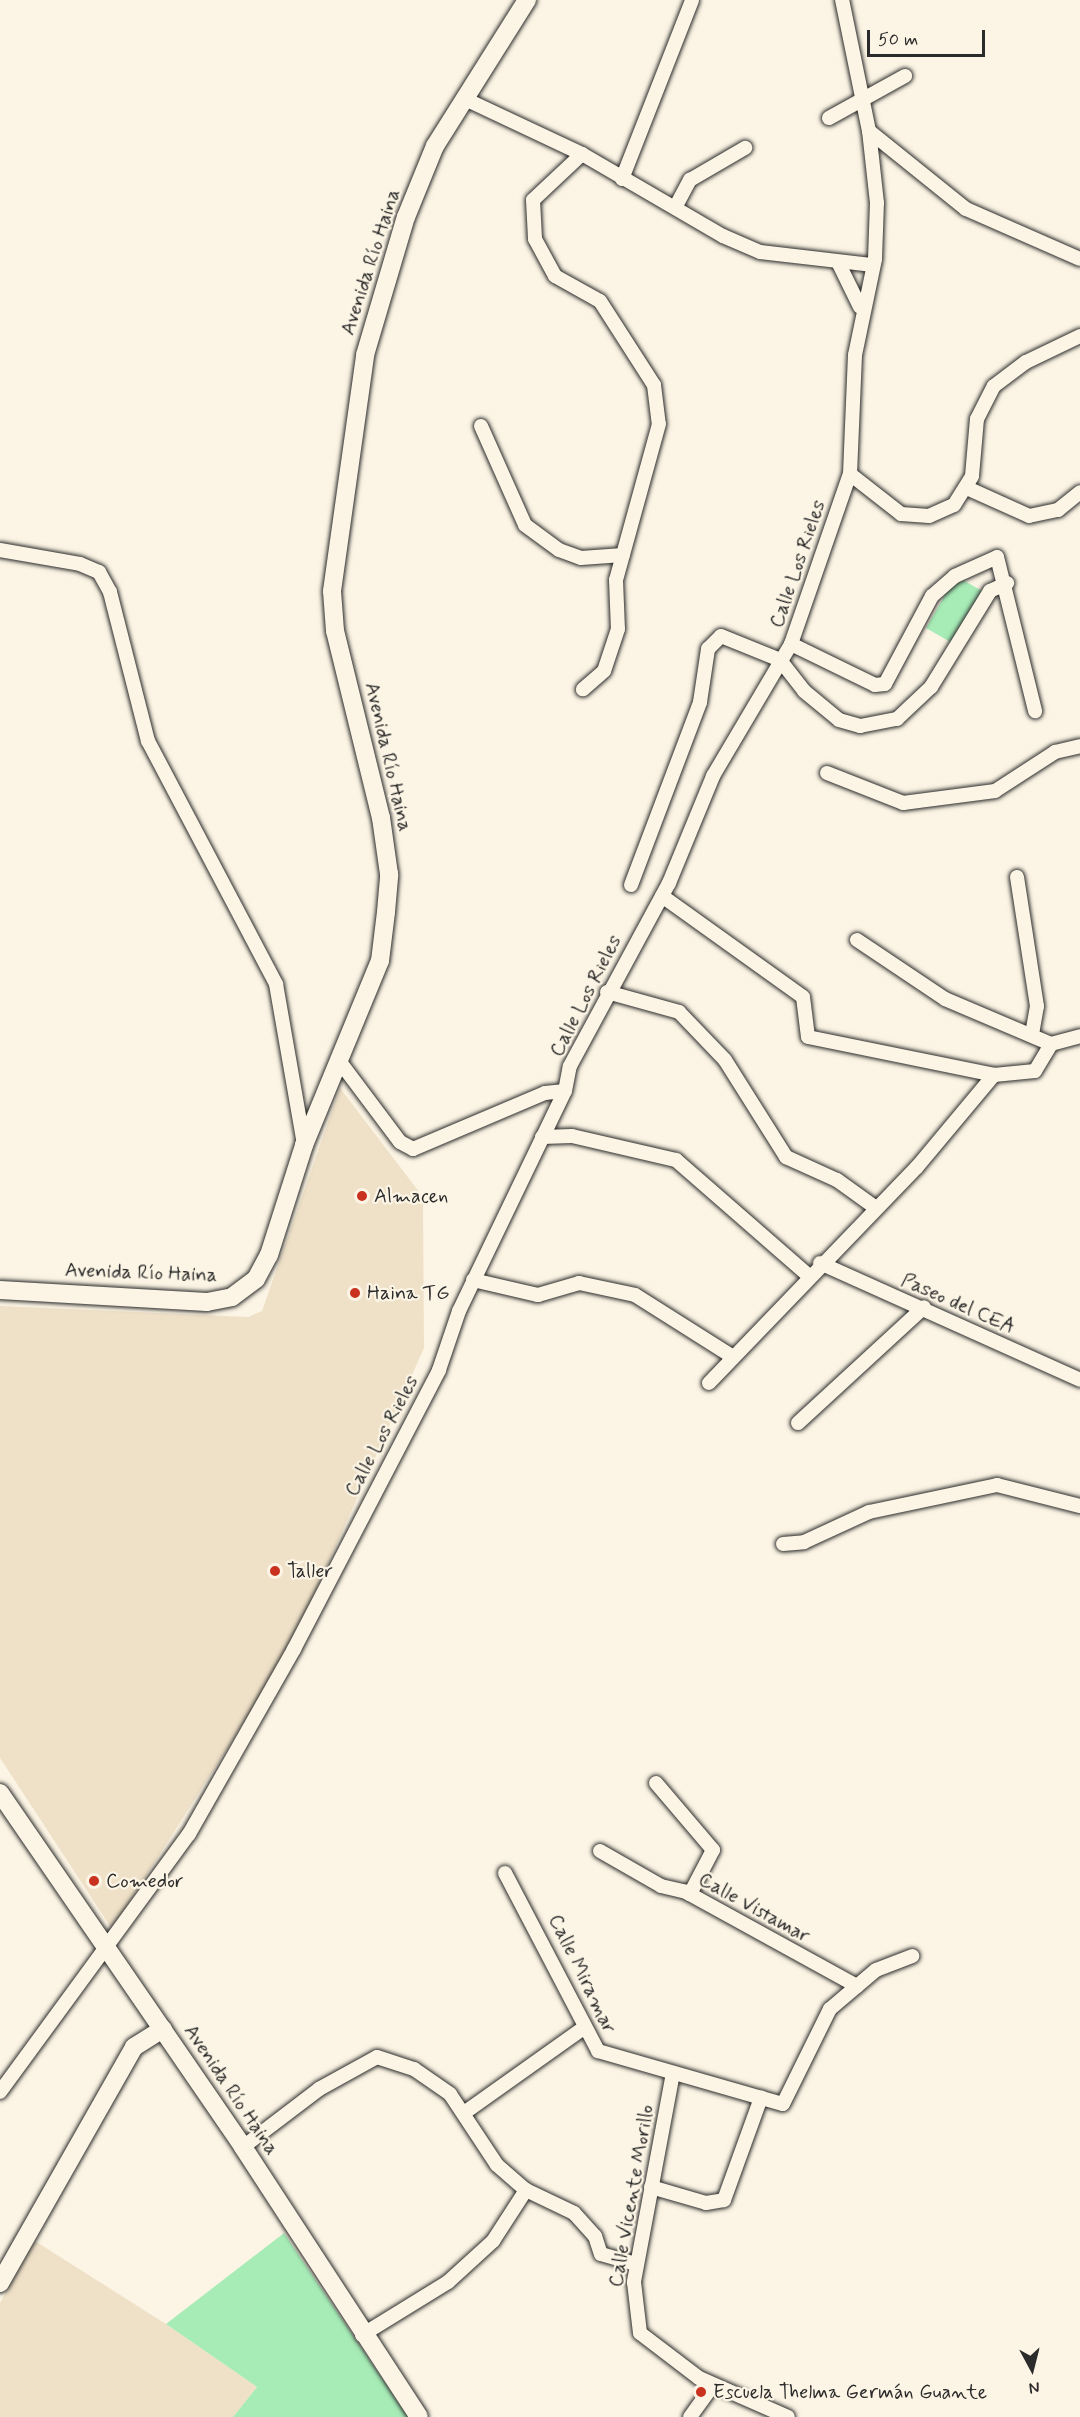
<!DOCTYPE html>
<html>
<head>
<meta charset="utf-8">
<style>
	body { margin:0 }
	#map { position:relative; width:1080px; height:2417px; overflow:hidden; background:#fcf5e5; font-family:Mynerve,sans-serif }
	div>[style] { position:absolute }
	.built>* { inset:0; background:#efe1c8 }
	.green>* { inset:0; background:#a7ecb7; transform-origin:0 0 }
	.roads { filter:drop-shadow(0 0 2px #2b2b2b) drop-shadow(0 0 2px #2b2b2b) }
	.minor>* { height:14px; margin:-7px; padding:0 7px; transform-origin:7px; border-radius:7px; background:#fcf5e5 }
	.tertiary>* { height:18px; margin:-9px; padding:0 9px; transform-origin:9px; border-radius:9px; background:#fcf5e5 }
	.dots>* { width:16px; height:16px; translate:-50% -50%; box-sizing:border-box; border:3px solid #fcf5e5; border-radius:50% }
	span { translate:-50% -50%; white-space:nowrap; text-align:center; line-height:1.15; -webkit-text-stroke:4.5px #fcf5e5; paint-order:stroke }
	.street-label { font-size:20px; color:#2b2b2b }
	.poi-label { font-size:20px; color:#2b2b2b }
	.left { translate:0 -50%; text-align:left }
	.north { position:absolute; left:1002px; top:2339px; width:60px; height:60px; -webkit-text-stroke:4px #fcf5e5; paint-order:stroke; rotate:173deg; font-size:16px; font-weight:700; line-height:24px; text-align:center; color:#2b2b2b }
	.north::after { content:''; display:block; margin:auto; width:21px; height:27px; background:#2b2b2b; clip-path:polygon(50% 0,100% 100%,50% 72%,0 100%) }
	.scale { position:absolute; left:867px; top:30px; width:118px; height:27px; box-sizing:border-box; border:3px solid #2b2b2b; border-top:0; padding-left:8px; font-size:18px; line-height:21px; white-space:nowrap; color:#2b2b2b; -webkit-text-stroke:4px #fcf5e5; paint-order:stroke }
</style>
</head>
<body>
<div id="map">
	<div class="built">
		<div style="clip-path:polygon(340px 1088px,423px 1197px,424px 1348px,288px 1653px,112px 1929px,0 1758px,0 1306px,248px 1317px,262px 1311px)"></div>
		<div style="clip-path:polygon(35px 2241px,166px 2324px,257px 2387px,233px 2417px,0 2417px,0 2303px)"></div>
	</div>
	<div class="green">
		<div style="left:956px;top:576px;width:30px;height:60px;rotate:30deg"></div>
		<div style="clip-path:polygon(284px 2233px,408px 2417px,233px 2417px,257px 2387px,166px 2324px)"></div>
	</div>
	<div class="roads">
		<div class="minor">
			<div style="left:465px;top:99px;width:129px;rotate:25.2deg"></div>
			<div style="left:582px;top:154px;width:163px;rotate:30.2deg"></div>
			<div style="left:723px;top:236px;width:40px;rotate:23.4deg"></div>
			<div style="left:760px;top:252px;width:114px;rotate:6.6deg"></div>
			<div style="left:829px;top:118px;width:87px;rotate:-28.9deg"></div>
			<div style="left:869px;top:131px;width:124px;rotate:38.8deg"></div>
			<div style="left:966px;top:209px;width:124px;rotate:23.7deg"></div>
			<div style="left:582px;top:154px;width:67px;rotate:136.8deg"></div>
			<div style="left:533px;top:200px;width:39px;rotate:87deg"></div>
			<div style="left:535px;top:239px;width:42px;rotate:61.6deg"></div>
			<div style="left:555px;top:276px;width:51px;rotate:29.1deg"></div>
			<div style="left:600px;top:301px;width:100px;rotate:57.3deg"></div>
			<div style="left:654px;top:385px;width:39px;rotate:83deg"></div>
			<div style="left:659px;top:424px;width:162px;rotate:105.4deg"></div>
			<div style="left:616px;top:580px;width:49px;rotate:87.7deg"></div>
			<div style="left:618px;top:629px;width:44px;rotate:108.4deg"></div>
			<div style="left:604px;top:671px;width:28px;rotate:139deg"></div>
			<div style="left:622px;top:179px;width:192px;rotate:-68.6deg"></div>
			<div style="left:676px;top:206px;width:30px;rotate:-62deg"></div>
			<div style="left:690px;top:180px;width:64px;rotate:-30.2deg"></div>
			<div style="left:838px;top:262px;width:50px;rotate:63.9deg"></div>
			<div style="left:481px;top:426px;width:108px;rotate:66deg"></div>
			<div style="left:525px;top:525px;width:42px;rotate:36.3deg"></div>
			<div style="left:559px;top:550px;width:23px;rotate:20deg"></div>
			<div style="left:581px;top:558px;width:42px;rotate:-4.1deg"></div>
			<div style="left:850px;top:474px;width:65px;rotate:38.1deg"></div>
			<div style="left:901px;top:514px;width:28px;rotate:4deg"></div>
			<div style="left:929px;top:516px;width:27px;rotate:-24deg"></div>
			<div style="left:954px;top:505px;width:34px;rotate:-58deg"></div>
			<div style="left:972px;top:476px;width:57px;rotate:-85deg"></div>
			<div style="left:977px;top:419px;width:37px;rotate:-63deg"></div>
			<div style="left:994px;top:386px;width:40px;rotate:-37deg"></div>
			<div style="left:1026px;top:362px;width:60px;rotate:-25.7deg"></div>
			<div style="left:967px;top:488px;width:68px;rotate:24.3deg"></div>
			<div style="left:1029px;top:516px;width:30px;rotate:-12deg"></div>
			<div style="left:1058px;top:510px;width:28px;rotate:-39deg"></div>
			<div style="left:0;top:550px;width:81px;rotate:9.9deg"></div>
			<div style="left:80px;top:564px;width:21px;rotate:23deg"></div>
			<div style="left:99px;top:572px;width:23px;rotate:61deg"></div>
			<div style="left:110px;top:592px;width:154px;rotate:75.7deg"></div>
			<div style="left:148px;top:741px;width:275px;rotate:62.2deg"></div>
			<div style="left:276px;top:984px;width:163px;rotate:80.1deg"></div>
			<div style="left:791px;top:644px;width:93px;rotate:26deg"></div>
			<div style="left:875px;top:685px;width:10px;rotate:-6deg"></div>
			<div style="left:885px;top:684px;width:100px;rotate:-61.9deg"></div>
			<div style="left:932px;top:596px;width:30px;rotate:-41deg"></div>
			<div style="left:955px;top:576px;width:46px;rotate:-24.3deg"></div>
			<div style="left:997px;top:557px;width:159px;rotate:76.1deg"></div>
			<div style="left:827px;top:773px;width:82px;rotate:21.5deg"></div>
			<div style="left:903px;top:803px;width:93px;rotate:-7.4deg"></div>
			<div style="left:995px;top:791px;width:72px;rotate:-33deg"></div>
			<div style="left:1055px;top:752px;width:26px;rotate:-13deg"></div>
			<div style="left:1017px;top:877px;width:131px;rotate:81.2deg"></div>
			<div style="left:1037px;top:1006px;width:29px;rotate:100deg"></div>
			<div style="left:631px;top:885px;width:196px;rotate:-69.3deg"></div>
			<div style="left:700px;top:702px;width:54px;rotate:-81.4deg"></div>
			<div style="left:708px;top:649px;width:18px;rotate:-45deg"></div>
			<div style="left:721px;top:636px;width:64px;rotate:22.1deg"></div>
			<div style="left:780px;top:660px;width:39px;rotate:52deg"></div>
			<div style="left:804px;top:691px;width:45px;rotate:39.6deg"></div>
			<div style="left:839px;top:720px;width:22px;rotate:16deg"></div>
			<div style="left:860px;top:726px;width:38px;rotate:-11deg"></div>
			<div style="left:897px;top:719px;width:47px;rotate:-43.3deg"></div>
			<div style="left:931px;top:687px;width:113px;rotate:-58.4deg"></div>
			<div style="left:990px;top:591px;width:19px;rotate:-25deg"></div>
			<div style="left:662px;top:896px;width:173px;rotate:35.6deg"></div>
			<div style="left:803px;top:997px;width:40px;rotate:82.9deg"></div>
			<div style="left:808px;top:1037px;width:190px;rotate:11.5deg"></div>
			<div style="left:994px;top:1075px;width:41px;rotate:-5.6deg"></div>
			<div style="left:1035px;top:1071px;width:31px;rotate:-59deg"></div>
			<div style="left:857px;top:940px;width:106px;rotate:33.8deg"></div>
			<div style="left:945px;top:999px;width:115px;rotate:23deg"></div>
			<div style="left:1051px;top:1044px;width:30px;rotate:-15deg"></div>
			<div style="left:607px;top:992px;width:75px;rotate:15.5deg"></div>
			<div style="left:679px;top:1012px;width:66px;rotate:46.2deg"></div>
			<div style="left:725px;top:1060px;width:115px;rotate:57.8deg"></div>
			<div style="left:786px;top:1157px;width:56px;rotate:24.3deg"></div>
			<div style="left:837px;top:1180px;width:48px;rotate:35.7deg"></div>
			<div style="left:340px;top:1062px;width:100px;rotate:53.1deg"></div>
			<div style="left:400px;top:1142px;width:15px;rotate:28deg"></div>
			<div style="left:413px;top:1149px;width:143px;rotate:-23deg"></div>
			<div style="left:545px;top:1093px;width:20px;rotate:-6deg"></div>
			<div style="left:542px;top:1137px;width:30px;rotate:-2deg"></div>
			<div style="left:572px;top:1136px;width:107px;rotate:13deg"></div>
			<div style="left:676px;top:1160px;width:175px;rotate:41.1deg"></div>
			<div style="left:820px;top:1263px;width:285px;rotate:24.2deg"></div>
			<div style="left:473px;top:1280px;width:67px;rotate:13deg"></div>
			<div style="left:538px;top:1295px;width:43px;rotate:-16.3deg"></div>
			<div style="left:579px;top:1283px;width:57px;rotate:12.1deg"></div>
			<div style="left:635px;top:1295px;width:116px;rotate:32.3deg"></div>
			<div style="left:709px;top:1383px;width:300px;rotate:-46.1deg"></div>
			<div style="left:917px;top:1167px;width:120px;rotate:-50.1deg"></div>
			<div style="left:798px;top:1423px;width:171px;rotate:-42.6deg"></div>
			<div style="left:783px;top:1544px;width:21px;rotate:-5deg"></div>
			<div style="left:804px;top:1542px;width:72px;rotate:-24.8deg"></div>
			<div style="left:869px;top:1512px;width:131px;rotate:-11.9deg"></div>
			<div style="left:997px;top:1485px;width:86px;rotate:14.2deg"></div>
			<div style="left:656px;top:1783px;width:88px;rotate:49.6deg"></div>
			<div style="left:713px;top:1850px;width:50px;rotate:117.6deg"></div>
			<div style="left:600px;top:1851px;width:70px;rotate:29.8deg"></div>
			<div style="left:661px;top:1886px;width:26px;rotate:13deg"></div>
			<div style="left:686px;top:1892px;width:195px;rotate:28.8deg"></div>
			<div style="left:505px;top:1873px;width:201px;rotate:62.4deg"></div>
			<div style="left:598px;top:2051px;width:192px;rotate:16deg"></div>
			<div style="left:783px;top:2104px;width:106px;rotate:-63.7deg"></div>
			<div style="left:830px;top:2009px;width:60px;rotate:-40.3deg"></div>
			<div style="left:876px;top:1970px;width:39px;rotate:-21deg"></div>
			<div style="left:673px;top:2073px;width:213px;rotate:100.6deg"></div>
			<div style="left:634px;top:2282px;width:51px;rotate:83.3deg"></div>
			<div style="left:640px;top:2333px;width:74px;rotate:37.3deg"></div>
			<div style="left:699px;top:2378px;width:97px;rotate:23.7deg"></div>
			<div style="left:0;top:2092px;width:320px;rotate:-53.8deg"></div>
			<div style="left:189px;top:1834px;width:213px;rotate:-60.4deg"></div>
			<div style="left:294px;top:1649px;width:314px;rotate:-62.5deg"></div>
			<div style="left:439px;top:1370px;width:62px;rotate:-71.3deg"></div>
			<div style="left:459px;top:1311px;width:244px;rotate:-64.3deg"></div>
			<div style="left:565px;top:1091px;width:25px;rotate:-79deg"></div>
			<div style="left:570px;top:1066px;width:208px;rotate:-61.6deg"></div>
			<div style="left:669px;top:883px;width:116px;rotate:-67.6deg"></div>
			<div style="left:713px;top:776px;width:153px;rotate:-59.4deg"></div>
			<div style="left:791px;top:644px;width:180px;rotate:-70.9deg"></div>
			<div style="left:850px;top:474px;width:119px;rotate:-87.6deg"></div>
			<div style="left:855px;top:355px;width:98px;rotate:-78.2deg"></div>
			<div style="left:875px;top:259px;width:56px;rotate:-88deg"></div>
			<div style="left:877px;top:203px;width:72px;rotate:-96.3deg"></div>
			<div style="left:869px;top:131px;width:134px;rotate:-101.6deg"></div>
			<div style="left:464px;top:2113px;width:145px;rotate:-35.4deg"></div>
			<div style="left:243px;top:2147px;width:96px;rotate:-37.3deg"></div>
			<div style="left:319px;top:2089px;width:66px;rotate:-28.9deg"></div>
			<div style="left:377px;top:2057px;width:39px;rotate:18deg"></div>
			<div style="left:414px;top:2069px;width:44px;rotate:34.8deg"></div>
			<div style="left:450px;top:2094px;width:85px;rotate:56.5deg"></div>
			<div style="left:497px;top:2165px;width:38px;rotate:41deg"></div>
			<div style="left:526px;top:2190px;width:53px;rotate:25.6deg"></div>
			<div style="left:574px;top:2213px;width:31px;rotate:48deg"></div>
			<div style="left:595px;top:2236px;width:19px;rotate:72deg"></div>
			<div style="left:601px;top:2254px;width:37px;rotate:16deg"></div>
			<div style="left:651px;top:2187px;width:57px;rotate:16.2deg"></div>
			<div style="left:706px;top:2203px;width:18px;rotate:-9deg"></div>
			<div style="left:724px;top:2200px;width:109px;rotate:-70.1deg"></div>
			<div style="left:362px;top:2335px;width:101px;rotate:-31.6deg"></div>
			<div style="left:448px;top:2282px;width:61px;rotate:-42.3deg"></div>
			<div style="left:493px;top:2241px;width:61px;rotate:-57.1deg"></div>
			<div style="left:690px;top:2417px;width:39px;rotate:-54deg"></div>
		</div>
		<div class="tertiary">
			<div style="left:0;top:1290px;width:207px;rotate:3.3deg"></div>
			<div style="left:207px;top:1302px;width:25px;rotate:-11deg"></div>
			<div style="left:232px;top:1297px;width:30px;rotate:-37deg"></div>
			<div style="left:256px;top:1279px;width:27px;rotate:-62deg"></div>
			<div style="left:269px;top:1255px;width:115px;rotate:-72.3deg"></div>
			<div style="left:304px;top:1145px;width:199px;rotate:-67.6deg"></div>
			<div style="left:380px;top:961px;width:49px;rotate:-83deg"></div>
			<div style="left:386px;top:912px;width:38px;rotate:-85deg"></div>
			<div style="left:389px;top:874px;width:57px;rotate:-98.1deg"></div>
			<div style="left:381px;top:818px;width:193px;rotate:-103.8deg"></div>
			<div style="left:335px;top:631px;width:40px;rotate:-94.3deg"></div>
			<div style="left:332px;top:591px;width:238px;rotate:-82deg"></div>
			<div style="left:365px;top:355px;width:144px;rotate:-73.5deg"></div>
			<div style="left:406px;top:217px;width:77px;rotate:-67.8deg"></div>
			<div style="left:435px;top:146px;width:173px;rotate:-57.8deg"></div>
			<div style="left:0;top:1793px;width:429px;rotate:55.5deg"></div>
			<div style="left:243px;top:2147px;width:322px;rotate:56.9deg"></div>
			<div style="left:0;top:2283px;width:271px;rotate:-60.4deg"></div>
			<div style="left:134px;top:2047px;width:34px;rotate:-32deg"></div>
		</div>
	</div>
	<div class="dots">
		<div style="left:362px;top:1196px;background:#c8321e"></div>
		<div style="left:355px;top:1293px;background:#c8321e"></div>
		<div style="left:275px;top:1571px;background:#c8321e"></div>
		<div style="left:94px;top:1881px;background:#c8321e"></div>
		<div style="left:701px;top:2392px;background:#c8321e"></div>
	</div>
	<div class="street-label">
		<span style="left:371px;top:262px;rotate:-72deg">Avenida Río Haina</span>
		<span style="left:798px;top:564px;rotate:-71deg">Calle Los Rieles</span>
		<span style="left:388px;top:757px;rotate:77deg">Avenida Río Haina</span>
		<span style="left:586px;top:996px;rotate:-63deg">Calle Los Rieles</span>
		<span style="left:141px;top:1273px;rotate:2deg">Avenida Río Haina</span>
		<span style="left:958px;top:1304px;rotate:24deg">Paseo del CEA</span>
		<span style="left:382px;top:1436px;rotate:-62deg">Calle Los Rieles</span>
		<span style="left:754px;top:1908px;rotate:29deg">Calle Vistamar</span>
		<span style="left:582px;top:1974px;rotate:64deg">Calle Miramar</span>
		<span style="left:231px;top:2090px;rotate:56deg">Avenida Río Haina</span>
		<span style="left:632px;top:2196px;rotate:-80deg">Calle Vicente Morillo</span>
	</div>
	<div class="poi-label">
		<span class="left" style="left:374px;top:1196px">Almacen</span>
		<span class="left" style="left:367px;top:1293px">Haina TG</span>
		<span class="left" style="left:287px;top:1571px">Taller</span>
		<span class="left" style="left:106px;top:1881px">Comedor</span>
		<span class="left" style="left:713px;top:2392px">Escuela Thelma Germán Guante</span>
	</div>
	<div class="north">N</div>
	<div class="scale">50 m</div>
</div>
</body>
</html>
